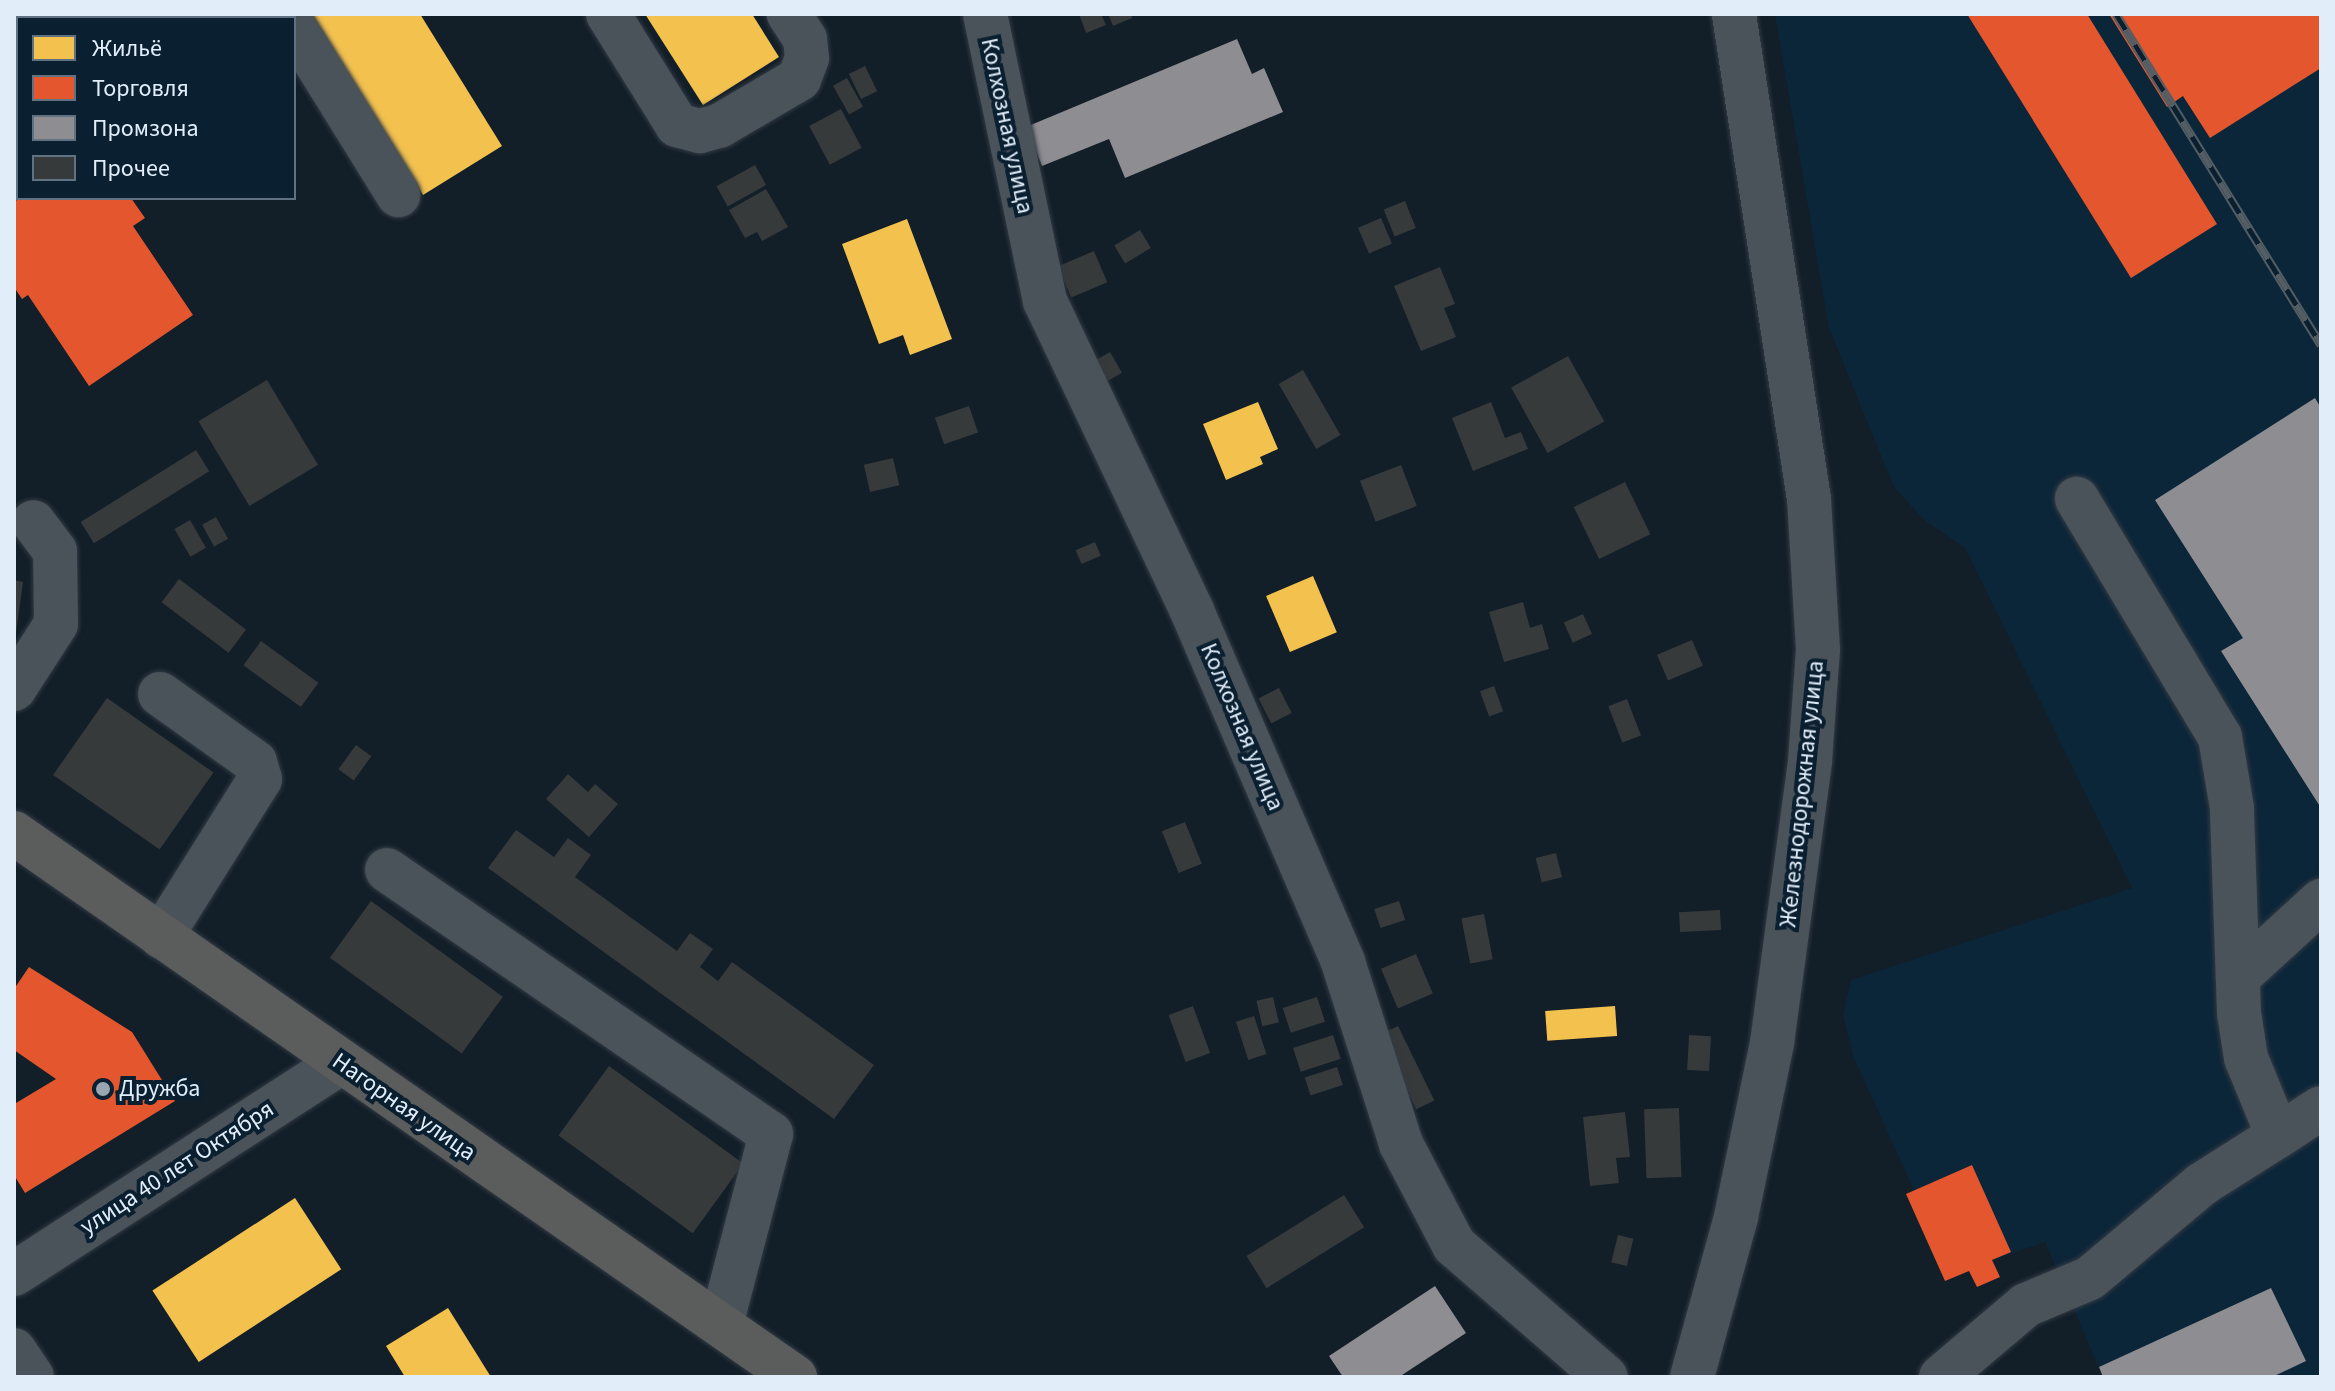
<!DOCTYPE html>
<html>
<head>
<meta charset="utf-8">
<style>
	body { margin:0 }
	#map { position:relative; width:2335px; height:1391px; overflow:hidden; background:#121e28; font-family:"Source Sans 3",sans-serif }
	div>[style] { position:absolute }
	.built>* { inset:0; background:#0c2639 }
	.homes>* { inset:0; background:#f2c14e; transform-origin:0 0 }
	.shops>* { inset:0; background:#e4572e }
	.industry>* { inset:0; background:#8d8d92 }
	.building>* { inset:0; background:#373a3b; transform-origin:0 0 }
	.roads { filter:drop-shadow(0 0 2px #323a43) drop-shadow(0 0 2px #323a43) }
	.minor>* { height:44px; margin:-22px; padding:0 22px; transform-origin:22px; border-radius:22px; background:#4a535a }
	.major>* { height:44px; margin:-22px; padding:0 22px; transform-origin:22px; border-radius:22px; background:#5b5d5d }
	.rail>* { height:9px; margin-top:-4.5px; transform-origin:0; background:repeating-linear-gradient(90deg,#0a1f30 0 18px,#535d64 0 36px); box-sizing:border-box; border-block:2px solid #535d64 }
	.dots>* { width:22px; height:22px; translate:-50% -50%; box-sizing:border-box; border:4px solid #0a1f30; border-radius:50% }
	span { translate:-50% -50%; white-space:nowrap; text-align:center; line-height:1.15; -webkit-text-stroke:8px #0a1f30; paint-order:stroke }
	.street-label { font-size:24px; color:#e1eefa }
	.poi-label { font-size:24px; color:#e1eefa }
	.left { translate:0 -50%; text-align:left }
	.frame { position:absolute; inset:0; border:16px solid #e1eefa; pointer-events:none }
	.legend { position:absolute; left:16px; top:16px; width:280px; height:184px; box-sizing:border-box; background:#0a1f30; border:2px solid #607281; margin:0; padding:10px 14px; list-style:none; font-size:24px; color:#e1eefa }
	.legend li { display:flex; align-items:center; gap:16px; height:40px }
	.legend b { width:40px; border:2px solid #607281 }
</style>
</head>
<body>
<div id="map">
	<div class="built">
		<div style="clip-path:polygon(1775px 14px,2321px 14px,2321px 1377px,2103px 1377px,2045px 1242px,1993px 1260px,2000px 1277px,1977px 1287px,1969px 1271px,1945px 1281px,1906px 1194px,1914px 1190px,1853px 1056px,1843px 1014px,1851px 980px,2132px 888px,1965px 548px,1923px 519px,1894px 487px,1829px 328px)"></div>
	</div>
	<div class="homes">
		<div style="clip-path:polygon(310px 14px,420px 14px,502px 146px,423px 195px)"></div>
		<div style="clip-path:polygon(645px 14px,752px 14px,779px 57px,703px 105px)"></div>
		<div style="clip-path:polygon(907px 219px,952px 339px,910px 355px,903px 335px,879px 344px,842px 244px)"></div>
		<div style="clip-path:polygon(1258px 402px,1278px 449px,1260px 457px,1263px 464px,1226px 480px,1203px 424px)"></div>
		<div style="left:1313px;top:576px;width:61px;height:51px;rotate:67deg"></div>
		<div style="left:1615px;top:1006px;width:30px;height:70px;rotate:86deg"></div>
		<div style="left:295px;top:1198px;width:85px;height:170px;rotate:57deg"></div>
		<div style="clip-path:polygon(448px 1308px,491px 1377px,405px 1377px,386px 1346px)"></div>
	</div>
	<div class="shops">
		<div style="clip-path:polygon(1967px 14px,2087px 14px,2217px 224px,2131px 278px)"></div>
		<div style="clip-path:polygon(2109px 14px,2321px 14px,2321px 68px,2210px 138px,2183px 96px,2167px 107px)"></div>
		<div style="clip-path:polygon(20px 198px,131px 198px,145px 218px,133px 226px,193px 315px,89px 386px,28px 295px,22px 299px,14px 287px,14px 202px)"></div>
		<div style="clip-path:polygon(29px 967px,132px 1032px,175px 1101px,25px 1193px,14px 1175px,14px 1100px,16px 1103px,56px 1079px,14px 1050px,14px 989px)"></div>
		<div style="clip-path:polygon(1972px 1165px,2011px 1252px,1992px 1260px,2000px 1277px,1977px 1287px,1969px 1271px,1945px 1281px,1906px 1194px)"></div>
	</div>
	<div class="industry">
		<div style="clip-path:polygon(1237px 39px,1252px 74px,1264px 68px,1283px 112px,1125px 178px,1109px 139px,1042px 166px,1026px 127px)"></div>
		<div style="clip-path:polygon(2315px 398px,2321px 408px,2321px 808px,2221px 651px,2243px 638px,2155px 500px)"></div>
		<div style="clip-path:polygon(1435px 1286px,1466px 1333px,1399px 1377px,1343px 1377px,1329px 1356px)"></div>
		<div style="clip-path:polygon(2271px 1288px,2306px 1361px,2272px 1377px,2103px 1377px,2099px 1367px)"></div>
	</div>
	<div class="building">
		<div style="clip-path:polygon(1079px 14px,1101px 14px,1106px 25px,1086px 33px)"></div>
		<div style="clip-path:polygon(1108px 14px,1131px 14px,1132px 18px,1113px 26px)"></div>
		<div style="left:865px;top:66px;width:28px;height:18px;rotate:64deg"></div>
		<div style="left:847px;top:78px;width:33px;height:16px;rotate:61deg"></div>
		<div style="left:841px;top:109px;width:44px;height:36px;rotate:62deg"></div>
		<div style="left:755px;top:165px;width:23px;height:44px;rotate:61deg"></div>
		<div style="clip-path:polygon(766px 189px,788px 227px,762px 241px,757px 232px,745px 238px,729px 210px)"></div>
		<div style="left:1405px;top:201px;width:29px;height:23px;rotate:68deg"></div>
		<div style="left:1381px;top:218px;width:28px;height:25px;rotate:67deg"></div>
		<div style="left:1140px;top:230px;width:21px;height:30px;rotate:59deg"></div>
		<div style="left:1094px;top:251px;width:34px;height:39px;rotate:67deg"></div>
		<div style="clip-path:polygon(1440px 267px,1455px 304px,1444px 308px,1456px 337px,1421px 351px,1394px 286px)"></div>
		<div style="left:1110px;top:352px;width:24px;height:18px;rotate:60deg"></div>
		<div style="left:1568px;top:356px;width:75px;height:65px;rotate:61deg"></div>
		<div style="left:1303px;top:370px;width:75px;height:28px;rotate:60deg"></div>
		<div style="left:267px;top:380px;width:99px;height:80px;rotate:59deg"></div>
		<div style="clip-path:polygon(1491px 402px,1505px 438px,1521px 432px,1528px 449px,1473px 471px,1452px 418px)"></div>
		<div style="left:969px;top:406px;width:28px;height:36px;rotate:71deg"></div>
		<div style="left:196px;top:450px;width:25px;height:136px;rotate:58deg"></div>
		<div style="left:893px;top:458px;width:28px;height:30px;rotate:77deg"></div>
		<div style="left:1401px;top:465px;width:44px;height:44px;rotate:69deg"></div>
		<div style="left:1625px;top:482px;width:58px;height:57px;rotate:64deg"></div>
		<div style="left:216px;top:517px;width:25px;height:16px;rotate:61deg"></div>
		<div style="left:190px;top:520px;width:32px;height:18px;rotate:60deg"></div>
		<div style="left:1095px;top:542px;width:15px;height:21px;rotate:67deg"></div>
		<div style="left:179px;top:579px;width:84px;height:29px;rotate:37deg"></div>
		<div style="clip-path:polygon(14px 580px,23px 582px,16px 633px,14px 633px)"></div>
		<div style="clip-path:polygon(1523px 602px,1530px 628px,1542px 624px,1549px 649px,1504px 662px,1489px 612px)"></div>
		<div style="left:1583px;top:614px;width:22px;height:21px;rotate:66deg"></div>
		<div style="left:1692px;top:640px;width:28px;height:38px;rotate:67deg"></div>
		<div style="left:261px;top:641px;width:71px;height:30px;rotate:36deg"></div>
		<div style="left:1494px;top:686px;width:27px;height:15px;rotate:70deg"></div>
		<div style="left:1279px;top:688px;width:28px;height:23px;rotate:63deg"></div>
		<div style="left:107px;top:698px;width:130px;height:94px;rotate:35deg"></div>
		<div style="left:1627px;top:699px;width:39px;height:20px;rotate:69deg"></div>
		<div style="left:356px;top:745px;width:19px;height:30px;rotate:36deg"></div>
		<div style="clip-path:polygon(568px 774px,588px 792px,595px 784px,618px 804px,589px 837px,546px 799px)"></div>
		<div style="left:1185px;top:822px;width:45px;height:25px;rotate:68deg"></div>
		<div style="clip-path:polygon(516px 830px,554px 857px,568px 838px,591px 855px,575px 877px,677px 951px,690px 933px,713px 949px,700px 967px,718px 981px,732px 962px,874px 1065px,834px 1119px,488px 868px)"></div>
		<div style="left:1556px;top:853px;width:25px;height:21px;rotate:76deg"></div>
		<div style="left:371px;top:901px;width:163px;height:70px;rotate:36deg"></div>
		<div style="left:1399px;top:901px;width:20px;height:26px;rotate:72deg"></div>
		<div style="left:1720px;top:910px;width:20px;height:41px;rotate:87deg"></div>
		<div style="left:1484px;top:914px;width:46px;height:23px;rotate:79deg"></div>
		<div style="left:1416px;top:954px;width:43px;height:38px;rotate:67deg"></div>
		<div style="left:1273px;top:997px;width:26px;height:17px;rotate:77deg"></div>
		<div style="left:1317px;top:997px;width:26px;height:36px;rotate:72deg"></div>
		<div style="left:1193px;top:1006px;width:50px;height:26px;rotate:70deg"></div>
		<div style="left:1254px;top:1016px;width:40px;height:19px;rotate:72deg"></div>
		<div style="left:1398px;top:1026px;width:83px;height:20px;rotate:64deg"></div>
		<div style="left:1333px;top:1035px;width:25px;height:42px;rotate:72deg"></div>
		<div style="left:1689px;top:1035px;width:22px;height:35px;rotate:3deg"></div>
		<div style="left:609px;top:1066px;width:166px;height:86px;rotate:36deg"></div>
		<div style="left:1337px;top:1067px;width:19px;height:34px;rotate:72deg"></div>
		<div style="left:1679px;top:1108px;width:69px;height:35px;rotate:88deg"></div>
		<div style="clip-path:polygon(1625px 1112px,1630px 1157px,1616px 1158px,1619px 1183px,1590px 1186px,1583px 1117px)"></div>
		<div style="left:1344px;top:1195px;width:38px;height:115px;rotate:58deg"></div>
		<div style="left:1618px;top:1235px;width:16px;height:28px;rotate:14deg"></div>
	</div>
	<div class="roads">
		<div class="minor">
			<div style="left:608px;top:14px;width:131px;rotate:58.1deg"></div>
			<div style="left:677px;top:125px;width:24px;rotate:15deg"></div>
			<div style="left:700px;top:131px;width:20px;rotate:-15deg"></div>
			<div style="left:719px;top:126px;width:93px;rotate:-30.4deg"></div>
			<div style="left:799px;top:79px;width:22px;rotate:-69deg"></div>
			<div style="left:807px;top:58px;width:19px;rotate:-96deg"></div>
			<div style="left:805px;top:39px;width:30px;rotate:-123deg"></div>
			<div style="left:985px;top:14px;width:293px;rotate:78.2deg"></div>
			<div style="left:1045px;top:301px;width:343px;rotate:64.6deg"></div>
			<div style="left:1192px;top:611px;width:382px;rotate:66.7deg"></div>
			<div style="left:1343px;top:962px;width:191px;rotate:72.3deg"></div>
			<div style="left:1401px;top:1144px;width:114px;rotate:62.3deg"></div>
			<div style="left:1454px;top:1245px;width:201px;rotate:41deg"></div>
			<div style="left:294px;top:27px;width:198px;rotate:58.2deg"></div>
			<div style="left:14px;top:37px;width:8px;rotate:60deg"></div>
			<div style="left:14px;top:689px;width:77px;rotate:-57.1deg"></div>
			<div style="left:56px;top:624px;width:73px;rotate:-90.8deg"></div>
			<div style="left:55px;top:551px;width:36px;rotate:-127deg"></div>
			<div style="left:160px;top:694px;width:117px;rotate:35.6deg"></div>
			<div style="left:255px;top:762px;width:18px;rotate:74deg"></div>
			<div style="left:260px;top:779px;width:186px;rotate:122.1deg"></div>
			<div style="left:387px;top:870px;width:466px;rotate:34.5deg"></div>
			<div style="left:771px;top:1134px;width:197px;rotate:104.7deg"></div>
			<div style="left:2238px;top:977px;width:113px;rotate:-42.5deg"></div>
			<div style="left:2278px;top:1136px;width:51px;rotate:-33.1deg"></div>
			<div style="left:14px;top:1274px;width:388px;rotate:-32.9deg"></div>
			<div style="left:14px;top:1350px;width:32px;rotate:56deg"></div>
			<div style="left:1692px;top:1377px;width:166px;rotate:-74.6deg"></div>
			<div style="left:1736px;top:1217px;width:178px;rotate:-78.3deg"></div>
			<div style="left:1772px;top:1043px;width:285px;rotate:-82.3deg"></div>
			<div style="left:1810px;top:761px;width:111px;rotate:-85.9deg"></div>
			<div style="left:1818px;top:650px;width:151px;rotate:-93.4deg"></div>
			<div style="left:1809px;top:499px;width:491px;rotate:-98.8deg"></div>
			<div style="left:1941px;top:1377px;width:111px;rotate:-40.3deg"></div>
			<div style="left:2026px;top:1305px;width:69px;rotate:-22.9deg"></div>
			<div style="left:2090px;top:1278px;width:146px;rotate:-40deg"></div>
			<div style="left:2202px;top:1184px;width:90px;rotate:-32.3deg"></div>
			<div style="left:2278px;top:1136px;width:84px;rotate:-112.3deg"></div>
			<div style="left:2246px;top:1058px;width:46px;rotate:-98.8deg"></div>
			<div style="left:2239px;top:1013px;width:205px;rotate:-92deg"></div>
			<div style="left:2232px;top:808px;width:72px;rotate:-99.6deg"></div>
			<div style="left:2220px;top:737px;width:278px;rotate:-121deg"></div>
		</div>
		<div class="major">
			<div style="left:14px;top:833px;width:952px;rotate:34.86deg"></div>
		</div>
	</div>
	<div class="rail">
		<div style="left:2116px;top:14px;width:389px;rotate:58.2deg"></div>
	</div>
	<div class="dots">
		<div style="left:103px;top:1089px;background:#99a5b0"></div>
	</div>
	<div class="street-label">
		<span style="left:1007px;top:126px;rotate:78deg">Колхозная улица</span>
		<span style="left:1242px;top:727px;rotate:67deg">Колхозная улица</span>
		<span style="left:1802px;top:794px;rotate:-84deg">Железнодорожная улица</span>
		<span style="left:404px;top:1107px;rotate:35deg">Нагорная улица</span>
		<span style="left:177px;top:1168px;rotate:-33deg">улица 40 лет Октября</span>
	</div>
	<div class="poi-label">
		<span class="left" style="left:119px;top:1089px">Дружба</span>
	</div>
	<div class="frame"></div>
	<ul class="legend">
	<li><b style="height:22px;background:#f2c14e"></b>Жильё</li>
	<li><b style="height:22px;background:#e4572e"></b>Торговля</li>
	<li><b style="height:22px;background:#8d8d92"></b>Промзона</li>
	<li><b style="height:22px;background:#373a3b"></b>Прочее</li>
	</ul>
</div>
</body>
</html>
